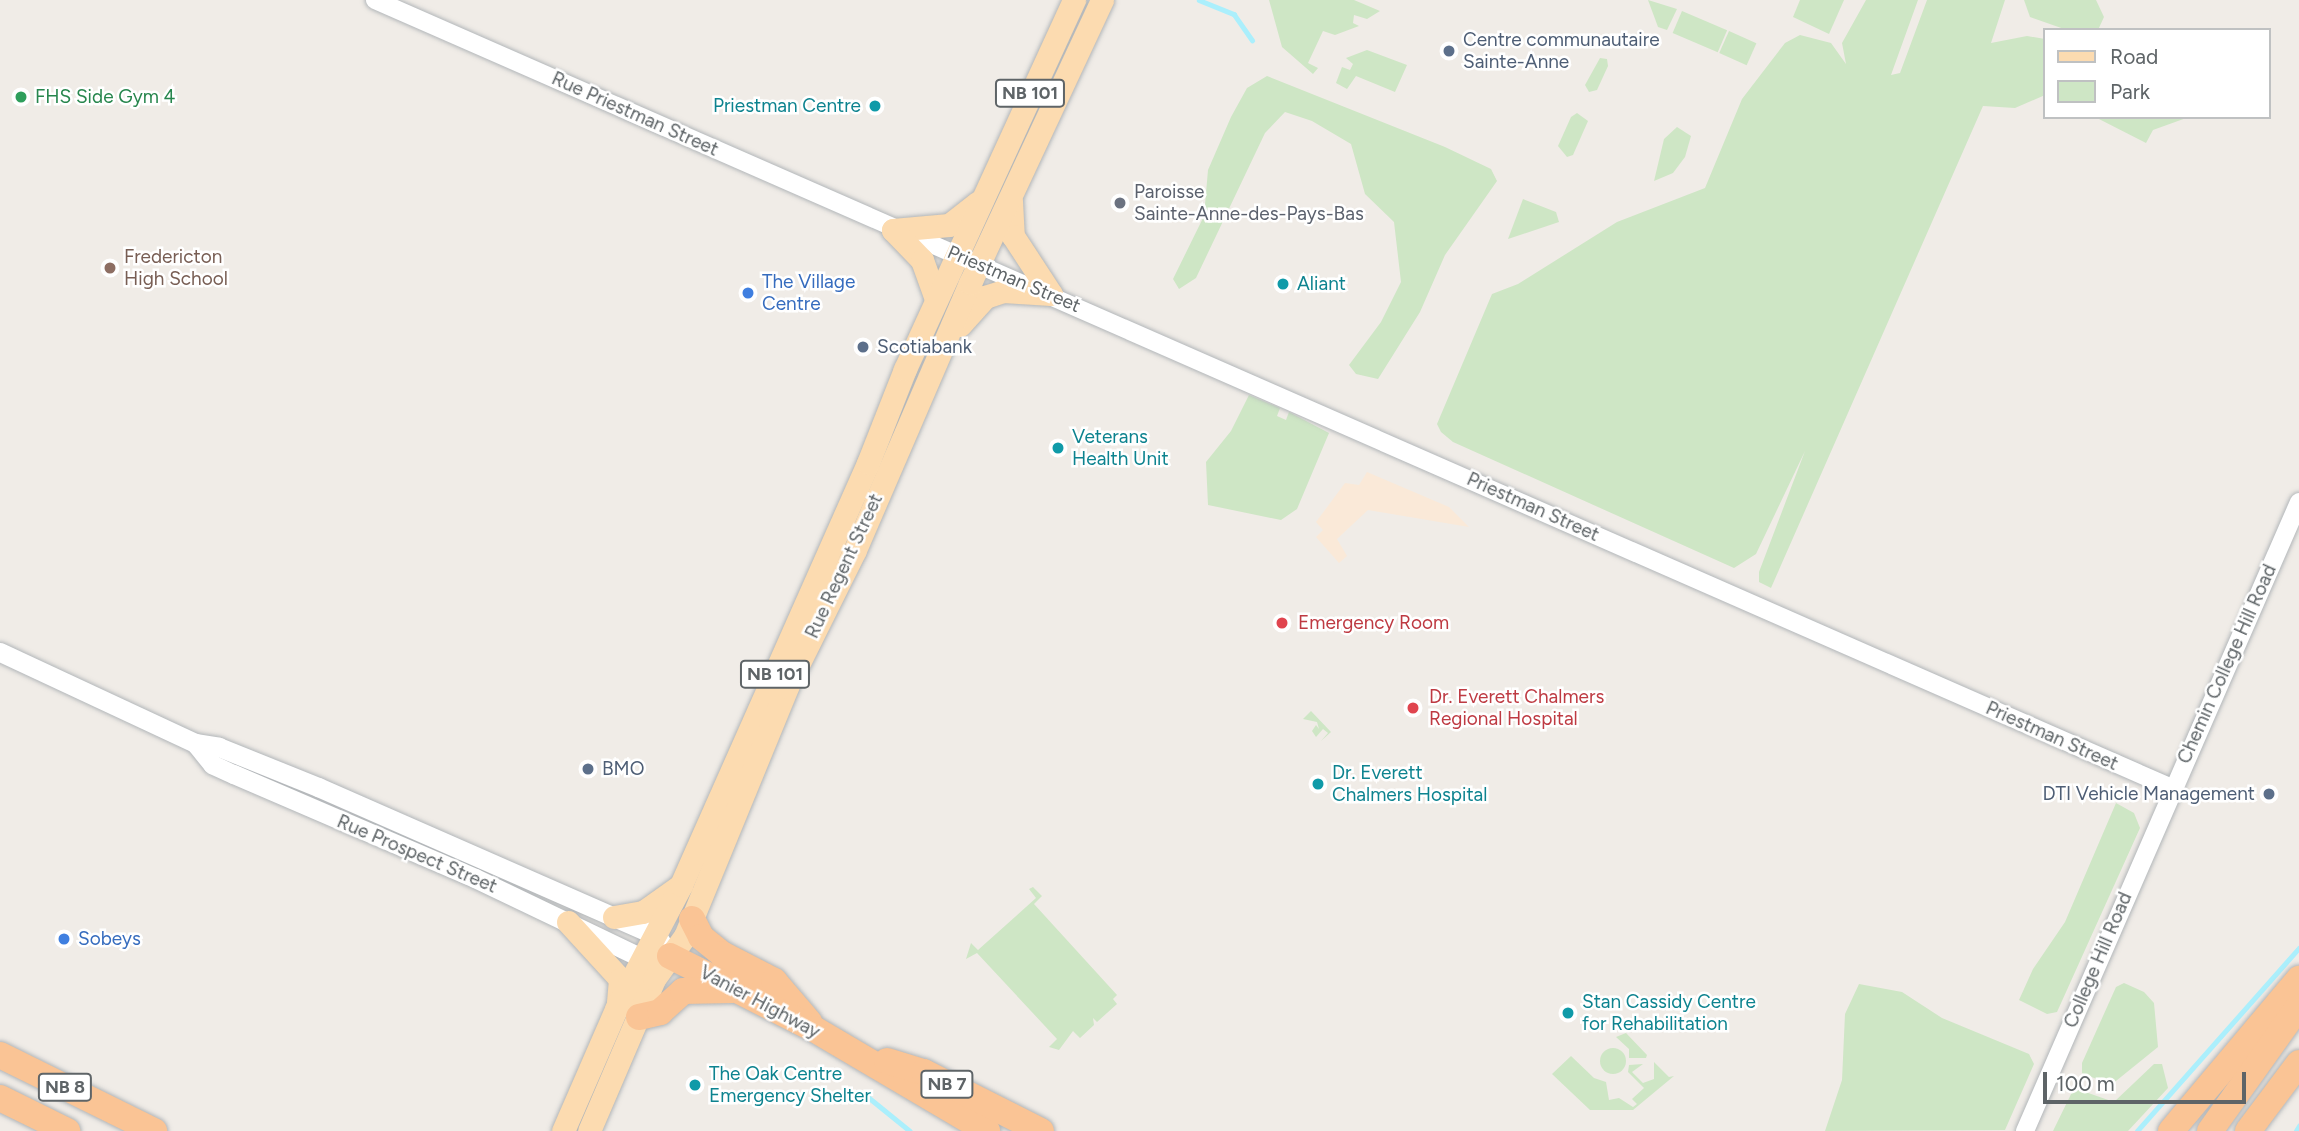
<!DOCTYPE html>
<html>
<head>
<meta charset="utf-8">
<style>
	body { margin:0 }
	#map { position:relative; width:2299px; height:1131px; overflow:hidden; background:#f0ece7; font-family:Figtree,sans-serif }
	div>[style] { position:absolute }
	.green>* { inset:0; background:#cee6c5; transform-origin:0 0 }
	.round { border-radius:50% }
	.sand>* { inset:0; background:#fae9d8 }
	.stream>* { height:4.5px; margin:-2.25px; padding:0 2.25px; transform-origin:2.25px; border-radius:2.25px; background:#abeffc }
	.roads { filter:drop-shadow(0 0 2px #b2b6b9) drop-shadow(0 0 2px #b2b6b9) }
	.tertiary>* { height:18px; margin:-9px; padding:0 9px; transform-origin:9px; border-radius:9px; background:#fff }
	.secondary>* { height:19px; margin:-9.5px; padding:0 9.5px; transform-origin:9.5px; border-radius:9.5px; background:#fff }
	.primary>* { height:23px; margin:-11.5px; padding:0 11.5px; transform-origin:11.5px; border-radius:11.5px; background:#fcdbb0 }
	.motorway>* { height:26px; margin:-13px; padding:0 13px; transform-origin:13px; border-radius:13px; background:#fac495 }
	.dots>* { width:19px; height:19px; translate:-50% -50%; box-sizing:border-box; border:4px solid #fff; border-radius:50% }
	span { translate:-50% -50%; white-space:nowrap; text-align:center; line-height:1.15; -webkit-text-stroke:5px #fff; paint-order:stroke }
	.shield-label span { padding:2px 5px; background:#fff; border:2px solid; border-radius:5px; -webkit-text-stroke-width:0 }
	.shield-label { font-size:18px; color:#5e6467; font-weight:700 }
	.service-label { font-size:19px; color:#4e5e75 }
	.left { translate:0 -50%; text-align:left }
	.right { translate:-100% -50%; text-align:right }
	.leisure-label { font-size:19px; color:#27864d }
	.culture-label { font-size:19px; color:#0d838f }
	.street-label { font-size:19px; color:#5e6467 }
	.worship-label { font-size:19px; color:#5b616d }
	.education-label { font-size:19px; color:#785e54 }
	.shop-label { font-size:19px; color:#366cbe }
	.health-label { font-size:19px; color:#be3a42 }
	.legend { position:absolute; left:2043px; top:28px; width:228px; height:91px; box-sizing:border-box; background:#fff; border:2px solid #bfc1c2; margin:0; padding:9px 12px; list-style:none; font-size:21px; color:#5e6467 }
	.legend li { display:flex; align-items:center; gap:14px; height:35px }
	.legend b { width:35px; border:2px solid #bfc1c2 }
	.scale { position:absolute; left:2043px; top:1072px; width:203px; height:32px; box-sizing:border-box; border:4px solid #5e6467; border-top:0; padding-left:9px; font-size:21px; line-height:24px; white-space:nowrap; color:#5e6467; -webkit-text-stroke:5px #fff; paint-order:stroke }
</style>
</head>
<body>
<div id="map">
	<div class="green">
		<div style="clip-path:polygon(1269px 0,1354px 0,1380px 11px,1367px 19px,1354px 15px,1353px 23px,1359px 26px,1335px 35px,1323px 31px,1308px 63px,1318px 68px,1313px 74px,1282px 47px)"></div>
		<div style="clip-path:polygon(1648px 0,1677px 9px,1667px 30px,1658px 27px)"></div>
		<div style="clip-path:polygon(1800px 0,1844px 0,1829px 34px,1793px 17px)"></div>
		<div style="clip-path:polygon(1866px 0,1918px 0,1891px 75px,1900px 73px,1927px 0,2005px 0,1991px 43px,2027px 36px,2045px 39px,2045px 95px,2015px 108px,1983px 106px,1771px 588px,1759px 582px,1759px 572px,1805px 451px,1756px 554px,1734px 568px,1453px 442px,1441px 432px,1437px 424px,1492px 294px,1518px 284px,1617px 222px,1705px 188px,1742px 99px,1785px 43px,1800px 35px,1831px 43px,1846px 64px,1842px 43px)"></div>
		<div style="clip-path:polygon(2024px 0,2096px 0,2104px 17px,2098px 30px,2067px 30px,2030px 17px)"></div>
		<div style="left:1682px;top:11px;width:49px;height:24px;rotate:23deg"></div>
		<div style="left:1729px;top:31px;width:30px;height:24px;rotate:24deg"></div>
		<div style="clip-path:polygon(1367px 50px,1407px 65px,1395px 92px,1356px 76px,1347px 89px,1336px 83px,1342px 67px,1350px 70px,1353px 64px,1346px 58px)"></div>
		<div style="clip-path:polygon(1600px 58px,1607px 59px,1608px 66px,1597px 90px,1589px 92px,1585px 85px)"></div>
		<div style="clip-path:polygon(1267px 76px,1445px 147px,1491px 169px,1497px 181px,1445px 255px,1420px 312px,1378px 379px,1356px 374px,1349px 365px,1381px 322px,1401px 282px,1394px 222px,1365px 194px,1351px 144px,1312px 121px,1285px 112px,1265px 133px,1196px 278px,1179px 289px,1173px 279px,1204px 216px,1208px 170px,1231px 117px,1247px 88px)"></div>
		<div style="clip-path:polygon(1577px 113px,1588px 121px,1573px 155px,1567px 157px,1558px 146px,1571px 117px)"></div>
		<div style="clip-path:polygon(2095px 117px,2189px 117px,2153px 130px,2146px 143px)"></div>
		<div style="clip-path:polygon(1677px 127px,1691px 136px,1685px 157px,1673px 173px,1654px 181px,1664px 139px)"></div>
		<div style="clip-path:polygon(1523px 199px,1556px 212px,1559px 222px,1508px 239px)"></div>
		<div style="clip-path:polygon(1249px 395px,1280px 408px,1277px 416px,1286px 420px,1289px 412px,1329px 433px,1297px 509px,1281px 520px,1208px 505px,1206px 462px,1231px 431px)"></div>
		<div style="clip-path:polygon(1311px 711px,1331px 732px,1321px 741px,1328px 733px,1323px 729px,1316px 737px,1312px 731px,1316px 725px,1319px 729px,1317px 722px,1303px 719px)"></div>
		<div style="clip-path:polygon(2116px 803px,2134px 813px,2140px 828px,2057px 1012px,2047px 1014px,2019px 1000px,2033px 969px,2065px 922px)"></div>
		<div style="clip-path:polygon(1033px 887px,1042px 896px,1034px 904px,1117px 995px,1113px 999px,1117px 1004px,1097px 1022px,1093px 1018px,1094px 1025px,1080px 1038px,1073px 1031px,1059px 1050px,1049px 1047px,1057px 1039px,977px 953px,966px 959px,971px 943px,978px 950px,1036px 898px,1029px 889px)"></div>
		<div style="clip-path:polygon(2124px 983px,2144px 992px,2154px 1003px,2158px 1047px,2111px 1085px,2082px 1073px,2082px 1063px,2116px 987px)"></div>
		<div style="clip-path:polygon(1859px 984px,1902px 992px,1942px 1018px,2029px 1054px,2034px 1064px,2005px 1130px,1825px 1131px,1842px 1080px,1845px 1014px)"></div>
		<div style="clip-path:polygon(1626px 1033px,1647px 1055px,1646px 1058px,1629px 1058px,1629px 1049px,1616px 1037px)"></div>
		<div class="round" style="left:1600px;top:1048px;width:26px;height:26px"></div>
		<div style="clip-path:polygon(1571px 1056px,1594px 1078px,1606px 1082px,1609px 1100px,1619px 1098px,1633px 1107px,1637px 1104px,1632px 1099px,1644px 1088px,1628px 1072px,1629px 1065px,1643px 1064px,1632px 1072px,1643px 1083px,1654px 1079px,1654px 1062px,1669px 1077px,1674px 1076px,1633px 1110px,1590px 1110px,1552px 1074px)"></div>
		<div style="clip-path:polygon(2154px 1064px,2162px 1064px,2168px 1088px,2128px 1131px,2053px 1131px,2074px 1088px,2114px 1102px)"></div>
	</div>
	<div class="sand">
		<div style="clip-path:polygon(1367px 472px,1449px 507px,1469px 527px,1368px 510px,1337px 539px,1347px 556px,1339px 563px,1316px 537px,1323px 530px,1316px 522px,1345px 483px,1359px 485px)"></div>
	</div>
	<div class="stream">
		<div style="left:1199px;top:0;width:38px;rotate:22deg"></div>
		<div style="left:1234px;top:14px;width:32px;rotate:55deg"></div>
		<div style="left:867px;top:1096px;width:55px;rotate:39.1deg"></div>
		<div style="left:2137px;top:1131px;width:244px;rotate:-48.5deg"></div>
		<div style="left:2296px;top:1131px;width:6px;rotate:-59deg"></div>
	</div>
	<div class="roads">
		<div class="tertiary">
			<div style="left:375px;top:0;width:1962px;rotate:23.68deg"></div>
			<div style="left:2025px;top:1131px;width:686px;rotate:-66.46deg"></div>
		</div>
		<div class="secondary">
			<div style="left:0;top:652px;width:215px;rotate:25deg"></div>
			<div style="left:195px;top:743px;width:24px;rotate:9deg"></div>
			<div style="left:219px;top:747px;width:107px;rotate:22deg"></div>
			<div style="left:318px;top:787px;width:370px;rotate:23.7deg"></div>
			<div style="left:657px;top:936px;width:24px;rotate:57deg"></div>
			<div style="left:670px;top:956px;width:24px;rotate:171deg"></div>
			<div style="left:646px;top:960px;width:190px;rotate:-154.4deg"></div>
			<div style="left:475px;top:878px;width:263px;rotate:-156.7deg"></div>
			<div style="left:233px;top:774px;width:23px;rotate:-155deg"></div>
			<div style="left:212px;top:764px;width:27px;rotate:-129deg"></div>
		</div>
		<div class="primary">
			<div style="left:1011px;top:201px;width:35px;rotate:87deg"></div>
			<div style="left:1013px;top:236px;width:69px;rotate:56.8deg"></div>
			<div style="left:893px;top:230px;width:56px;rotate:-5.1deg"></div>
			<div style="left:949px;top:225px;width:36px;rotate:-38deg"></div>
			<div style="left:893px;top:230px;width:42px;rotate:46deg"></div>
			<div style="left:922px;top:260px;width:41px;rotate:70.3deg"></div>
			<div style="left:960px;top:325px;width:38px;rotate:-48deg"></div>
			<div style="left:985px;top:297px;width:19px;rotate:-18deg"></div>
			<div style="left:1003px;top:291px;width:48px;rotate:3.6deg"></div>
			<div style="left:614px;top:917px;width:29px;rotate:-10deg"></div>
			<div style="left:643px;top:912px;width:47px;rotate:-35.4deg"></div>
			<div style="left:568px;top:922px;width:77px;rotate:47.6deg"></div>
			<div style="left:620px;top:979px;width:24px;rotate:95deg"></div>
			<div style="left:563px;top:1131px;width:133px;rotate:-66.5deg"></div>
			<div style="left:616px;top:1009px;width:140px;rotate:-62.3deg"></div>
			<div style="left:681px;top:885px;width:462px;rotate:-66.1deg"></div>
			<div style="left:868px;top:463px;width:101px;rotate:-68.5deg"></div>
			<div style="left:905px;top:369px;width:406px;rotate:-65.4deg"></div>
			<div style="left:589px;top:1131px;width:165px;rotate:-66.8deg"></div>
			<div style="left:654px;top:979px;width:53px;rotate:-54.2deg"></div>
			<div style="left:685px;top:936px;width:269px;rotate:-67.7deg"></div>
			<div style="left:787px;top:687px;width:153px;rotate:-63.6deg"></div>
			<div style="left:855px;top:550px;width:291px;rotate:-66.7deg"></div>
			<div style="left:970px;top:283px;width:312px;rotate:-65deg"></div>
		</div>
		<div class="motorway">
			<div style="left:692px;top:919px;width:20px;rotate:63deg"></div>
			<div style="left:701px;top:937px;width:27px;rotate:39deg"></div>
			<div style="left:722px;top:954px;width:59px;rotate:27.4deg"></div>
			<div style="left:774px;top:981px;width:54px;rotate:49.5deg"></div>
			<div style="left:670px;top:956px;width:161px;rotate:26.9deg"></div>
			<div style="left:814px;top:1029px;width:201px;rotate:30.5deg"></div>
			<div style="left:639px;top:1017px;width:22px;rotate:-13deg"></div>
			<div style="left:660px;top:1012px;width:31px;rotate:-42deg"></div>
			<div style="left:683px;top:991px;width:49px;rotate:-1.2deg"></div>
			<div style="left:0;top:1055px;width:172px;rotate:26.3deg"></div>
			<div style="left:887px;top:1061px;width:39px;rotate:17deg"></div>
			<div style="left:924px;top:1072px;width:131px;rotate:26.8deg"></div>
			<div style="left:0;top:1098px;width:75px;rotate:26.2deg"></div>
			<div style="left:2171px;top:1131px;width:199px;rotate:-49.9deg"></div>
			<div style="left:2210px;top:1131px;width:153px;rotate:-54.5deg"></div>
			<div style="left:2248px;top:1131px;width:85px;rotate:-53.1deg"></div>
		</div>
	</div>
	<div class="dots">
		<div style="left:1449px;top:51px;background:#5c6f8a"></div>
		<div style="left:21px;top:97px;background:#2e9e5b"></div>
		<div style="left:875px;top:106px;background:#0f9aa8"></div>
		<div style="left:1120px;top:203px;background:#6b7280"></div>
		<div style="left:110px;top:268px;background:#8d6e63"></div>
		<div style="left:1283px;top:284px;background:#0f9aa8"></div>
		<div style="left:748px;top:293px;background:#3f7fe0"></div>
		<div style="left:863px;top:347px;background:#5c6f8a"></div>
		<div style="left:1058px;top:448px;background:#0f9aa8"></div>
		<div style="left:1282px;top:623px;background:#e0444e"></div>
		<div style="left:1413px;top:708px;background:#e0444e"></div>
		<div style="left:588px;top:769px;background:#5c6f8a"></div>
		<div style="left:1318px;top:784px;background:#0f9aa8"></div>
		<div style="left:2269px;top:794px;background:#5c6f8a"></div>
		<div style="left:64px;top:939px;background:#3f7fe0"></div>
		<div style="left:1568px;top:1013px;background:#0f9aa8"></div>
		<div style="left:695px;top:1085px;background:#0f9aa8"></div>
	</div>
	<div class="shield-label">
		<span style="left:1030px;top:93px">NB 101</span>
		<span style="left:775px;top:674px">NB 101</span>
		<span style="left:947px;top:1084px">NB 7</span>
		<span style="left:65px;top:1087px">NB 8</span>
	</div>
	<div class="service-label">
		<span class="left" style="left:1463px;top:51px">Centre communautaire<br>Sainte-Anne</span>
		<span class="left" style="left:877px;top:347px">Scotiabank</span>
		<span class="left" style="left:602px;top:769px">BMO</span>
		<span class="right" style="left:2255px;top:794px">DTI Vehicle Management</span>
	</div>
	<div class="leisure-label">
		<span class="left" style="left:35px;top:97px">FHS Side Gym 4</span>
	</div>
	<div class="culture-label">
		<span class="right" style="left:861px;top:106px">Priestman Centre</span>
		<span class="left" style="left:1297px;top:284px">Aliant</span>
		<span class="left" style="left:1072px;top:448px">Veterans<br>Health Unit</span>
		<span class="left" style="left:1332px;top:784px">Dr. Everett<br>Chalmers Hospital</span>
		<span class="left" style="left:1582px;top:1013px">Stan Cassidy Centre<br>for Rehabilitation</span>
		<span class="left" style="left:709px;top:1085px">The Oak Centre<br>Emergency Shelter</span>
	</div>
	<div class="street-label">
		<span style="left:635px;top:114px;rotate:24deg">Rue Priestman Street</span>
		<span style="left:1014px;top:279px;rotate:23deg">Priestman Street</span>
		<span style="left:1533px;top:507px;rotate:24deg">Priestman Street</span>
		<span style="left:844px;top:566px;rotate:-65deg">Rue Regent Street</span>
		<span style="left:2227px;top:664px;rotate:-66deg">Chemin College Hill Road</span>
		<span style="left:2052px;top:736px;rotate:24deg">Priestman Street</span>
		<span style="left:417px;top:854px;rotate:23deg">Rue Prospect Street</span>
		<span style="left:2098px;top:960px;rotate:-67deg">College Hill Road</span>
		<span style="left:760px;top:1002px;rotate:28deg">Vanier Highway</span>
	</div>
	<div class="worship-label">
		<span class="left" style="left:1134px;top:203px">Paroisse<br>Sainte-Anne-des-Pays-Bas</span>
	</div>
	<div class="education-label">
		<span class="left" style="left:124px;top:268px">Fredericton<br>High School</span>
	</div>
	<div class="shop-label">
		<span class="left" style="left:762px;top:293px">The Village<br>Centre</span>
		<span class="left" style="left:78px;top:939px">Sobeys</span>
	</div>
	<div class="health-label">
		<span class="left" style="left:1298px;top:623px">Emergency Room</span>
		<span class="left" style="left:1429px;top:708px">Dr. Everett Chalmers<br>Regional Hospital</span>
	</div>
	<ul class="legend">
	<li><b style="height:9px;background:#fcdbb0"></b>Road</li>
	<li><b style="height:19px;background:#cee6c5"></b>Park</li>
	</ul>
	<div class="scale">100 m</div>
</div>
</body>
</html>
